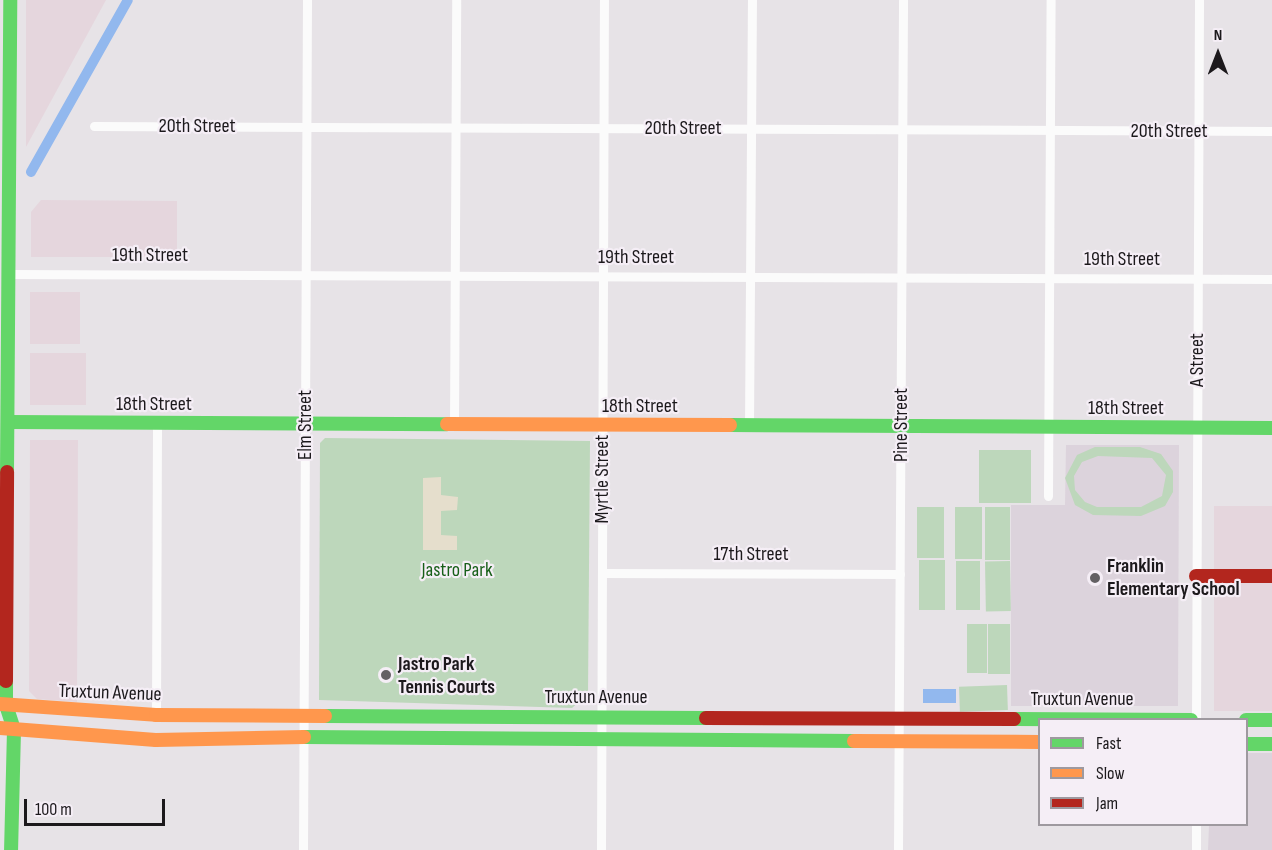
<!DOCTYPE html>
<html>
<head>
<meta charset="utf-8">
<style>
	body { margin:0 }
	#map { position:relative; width:1272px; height:850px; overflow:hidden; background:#e7e3e7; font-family:"Sofia Sans Condensed",sans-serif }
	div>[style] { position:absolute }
	.commercial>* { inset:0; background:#e5d6dd; transform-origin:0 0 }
	.built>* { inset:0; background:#dcd3dc }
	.green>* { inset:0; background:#bdd7bb; transform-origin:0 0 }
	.sand>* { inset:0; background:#e5decc }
	.water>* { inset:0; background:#92b8ee; transform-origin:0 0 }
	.canal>* { height:10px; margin:-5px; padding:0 5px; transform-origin:5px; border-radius:5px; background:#92b8ee }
	.street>* { height:9px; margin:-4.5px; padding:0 4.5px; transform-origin:4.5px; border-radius:4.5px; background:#fbfbfb }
	.fast>* { height:14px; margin:-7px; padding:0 7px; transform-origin:7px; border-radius:7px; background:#63d668 }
	.slow>* { height:14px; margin:-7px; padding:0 7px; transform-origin:7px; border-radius:7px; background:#ff974d }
	.jam>* { height:14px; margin:-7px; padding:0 7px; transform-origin:7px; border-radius:7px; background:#b3261e }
	.dots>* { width:16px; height:16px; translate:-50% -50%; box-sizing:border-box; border:3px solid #f5eef6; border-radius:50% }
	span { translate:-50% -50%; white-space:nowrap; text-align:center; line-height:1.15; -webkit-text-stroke:4.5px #f5eef6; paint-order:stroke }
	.street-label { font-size:20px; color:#1c191c }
	.poi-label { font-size:20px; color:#1c191c; font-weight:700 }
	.left { translate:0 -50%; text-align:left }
	.park-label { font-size:20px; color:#175f18 }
	.legend { position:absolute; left:1038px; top:718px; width:210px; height:108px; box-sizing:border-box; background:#f5eef6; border:2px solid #9e999f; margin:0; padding:8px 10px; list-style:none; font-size:18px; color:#1c191c }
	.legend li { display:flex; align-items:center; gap:12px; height:30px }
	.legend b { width:30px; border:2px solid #9e999f }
	.north { position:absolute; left:1188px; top:24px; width:60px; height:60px; -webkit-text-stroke:4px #f5eef6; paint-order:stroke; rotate:0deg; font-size:16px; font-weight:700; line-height:24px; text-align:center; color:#1c191c }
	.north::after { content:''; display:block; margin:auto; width:21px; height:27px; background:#1c191c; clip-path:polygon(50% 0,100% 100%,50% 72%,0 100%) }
	.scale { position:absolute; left:24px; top:799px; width:141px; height:27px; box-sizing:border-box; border:3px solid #1c191c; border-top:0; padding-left:8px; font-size:18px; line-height:21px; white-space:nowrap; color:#1c191c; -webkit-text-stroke:4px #f5eef6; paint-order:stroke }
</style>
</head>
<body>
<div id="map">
	<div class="commercial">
		<div style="clip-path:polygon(26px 0,106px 0,26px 147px)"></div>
		<div style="clip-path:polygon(41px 200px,177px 201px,177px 257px,31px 257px,31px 212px)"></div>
		<div style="left:30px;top:292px;width:50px;height:52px"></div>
		<div style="left:30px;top:353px;width:56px;height:52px"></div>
		<div style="clip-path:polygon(30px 440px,78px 440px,77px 702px,37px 699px,29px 691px)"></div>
		<div style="left:1214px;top:506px;width:58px;height:205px"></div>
	</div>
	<div class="built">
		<div style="clip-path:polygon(1066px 445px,1179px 445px,1178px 706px,1011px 706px,1011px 505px,1065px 505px)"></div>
		<div style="clip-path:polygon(1247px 753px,1272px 753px,1272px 850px,1208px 850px,1209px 825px,1246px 824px)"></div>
	</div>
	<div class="green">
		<div style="clip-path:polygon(325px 438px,590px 441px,588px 694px,572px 708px,319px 700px,320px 443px)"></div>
		<div style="clip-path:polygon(evenodd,1140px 447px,1161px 454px,1173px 471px,1173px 492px,1165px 506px,1141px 516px,1093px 515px,1075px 505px,1065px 478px,1077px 455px,1095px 447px,1140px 447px,1098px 456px,1152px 458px,1166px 475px,1162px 496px,1141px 507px,1097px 507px,1085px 502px,1075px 490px,1074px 476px,1082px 462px,1098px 456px)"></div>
		<div style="left:1031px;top:450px;width:53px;height:52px;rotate:90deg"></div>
		<div style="left:917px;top:507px;width:27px;height:51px"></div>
		<div style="left:955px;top:507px;width:27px;height:52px"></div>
		<div style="left:985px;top:507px;width:25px;height:53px"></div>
		<div style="left:919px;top:560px;width:26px;height:50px"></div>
		<div style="left:956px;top:561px;width:24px;height:49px"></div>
		<div style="left:1010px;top:561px;width:50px;height:25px;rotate:89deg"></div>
		<div style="left:967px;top:624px;width:20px;height:49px"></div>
		<div style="left:988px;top:624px;width:22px;height:50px"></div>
		<div style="left:1007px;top:685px;width:25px;height:48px;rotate:88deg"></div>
	</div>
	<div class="sand">
		<div style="clip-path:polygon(441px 477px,441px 495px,458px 497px,457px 510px,441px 511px,441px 535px,457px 536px,457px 550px,423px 550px,423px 478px)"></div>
	</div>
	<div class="water">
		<div style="left:923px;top:689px;width:33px;height:14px"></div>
	</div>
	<div class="canal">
		<div style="left:31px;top:172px;width:197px;rotate:-60.6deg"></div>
	</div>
	<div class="street">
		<div style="left:94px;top:126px;width:1178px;rotate:0.24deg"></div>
		<div style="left:9px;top:274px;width:1263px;rotate:0.23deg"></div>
		<div style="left:454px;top:424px;width:424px;rotate:-89.7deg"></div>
		<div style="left:749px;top:426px;width:426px;rotate:-89.6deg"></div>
		<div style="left:1048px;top:496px;width:496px;rotate:-89.7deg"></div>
		<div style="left:602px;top:573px;width:298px;rotate:0.2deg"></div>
		<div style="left:156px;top:715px;width:292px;rotate:-89.8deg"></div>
		<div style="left:1196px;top:720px;width:720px;rotate:-89.76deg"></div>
		<div style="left:1196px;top:824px;width:26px;rotate:90deg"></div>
		<div style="left:303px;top:850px;width:850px;rotate:-89.73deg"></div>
		<div style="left:601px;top:850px;width:850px;rotate:-89.8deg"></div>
		<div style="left:898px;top:850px;width:850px;rotate:-89.66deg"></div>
	</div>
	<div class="fast">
		<div style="left:8px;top:422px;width:439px;rotate:0.3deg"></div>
		<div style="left:730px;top:425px;width:542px;rotate:0.32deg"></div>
		<div style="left:7px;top:472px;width:472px;rotate:-89.6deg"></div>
		<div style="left:6px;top:681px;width:24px;rotate:90deg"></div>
		<div style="left:6px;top:705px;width:26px;rotate:72deg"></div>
		<div style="left:14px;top:730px;width:120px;rotate:91.4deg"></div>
		<div style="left:325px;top:716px;width:381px;rotate:0.3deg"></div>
		<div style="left:1014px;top:719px;width:177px;rotate:0.3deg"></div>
		<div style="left:1246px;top:720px;width:26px"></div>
		<div style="left:304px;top:737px;width:550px;rotate:0.42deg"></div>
		<div style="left:1246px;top:744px;width:26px"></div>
	</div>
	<div class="slow">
		<div style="left:447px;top:424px;width:283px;rotate:0.2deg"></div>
		<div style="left:0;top:704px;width:156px;rotate:4deg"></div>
		<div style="left:156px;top:715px;width:169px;rotate:0.3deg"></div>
		<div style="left:0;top:728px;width:156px;rotate:4.4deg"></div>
		<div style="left:156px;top:740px;width:148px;rotate:-1.2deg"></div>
		<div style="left:854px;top:741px;width:186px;rotate:0.3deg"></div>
	</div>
	<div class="jam">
		<div style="left:1196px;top:576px;width:76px"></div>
		<div style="left:6px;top:681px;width:209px;rotate:-89.7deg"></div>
		<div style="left:706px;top:718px;width:308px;rotate:0.2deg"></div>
	</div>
	<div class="dots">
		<div style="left:1095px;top:578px;background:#636063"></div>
		<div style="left:386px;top:675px;background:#636063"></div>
	</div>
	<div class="street-label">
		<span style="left:197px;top:126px">20th Street</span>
		<span style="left:683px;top:128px">20th Street</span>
		<span style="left:1169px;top:131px">20th Street</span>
		<span style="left:150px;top:255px">19th Street</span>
		<span style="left:636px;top:257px">19th Street</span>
		<span style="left:1122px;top:259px">19th Street</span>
		<span style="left:1197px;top:360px;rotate:-90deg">A Street</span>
		<span style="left:154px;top:404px">18th Street</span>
		<span style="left:640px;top:406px">18th Street</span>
		<span style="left:1126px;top:408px">18th Street</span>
		<span style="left:305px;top:425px;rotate:-90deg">Elm Street</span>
		<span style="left:901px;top:425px;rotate:-90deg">Pine Street</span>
		<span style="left:602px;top:479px;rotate:-90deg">Myrtle Street</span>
		<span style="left:751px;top:554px">17th Street</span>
		<span style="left:110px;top:693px;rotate:2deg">Truxtun Avenue</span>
		<span style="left:596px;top:697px">Truxtun Avenue</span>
		<span style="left:1082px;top:699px">Truxtun Avenue</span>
	</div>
	<div class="poi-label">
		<span class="left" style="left:1107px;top:578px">Franklin<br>Elementary School</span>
		<span class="left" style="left:398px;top:676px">Jastro Park<br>Tennis Courts</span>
	</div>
	<div class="park-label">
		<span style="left:457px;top:570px">Jastro Park</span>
	</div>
	<ul class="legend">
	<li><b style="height:8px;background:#63d668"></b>Fast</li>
	<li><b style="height:8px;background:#ff974d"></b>Slow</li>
	<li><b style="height:8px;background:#b3261e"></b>Jam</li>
	</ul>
	<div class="north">N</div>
	<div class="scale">100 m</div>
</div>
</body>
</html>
